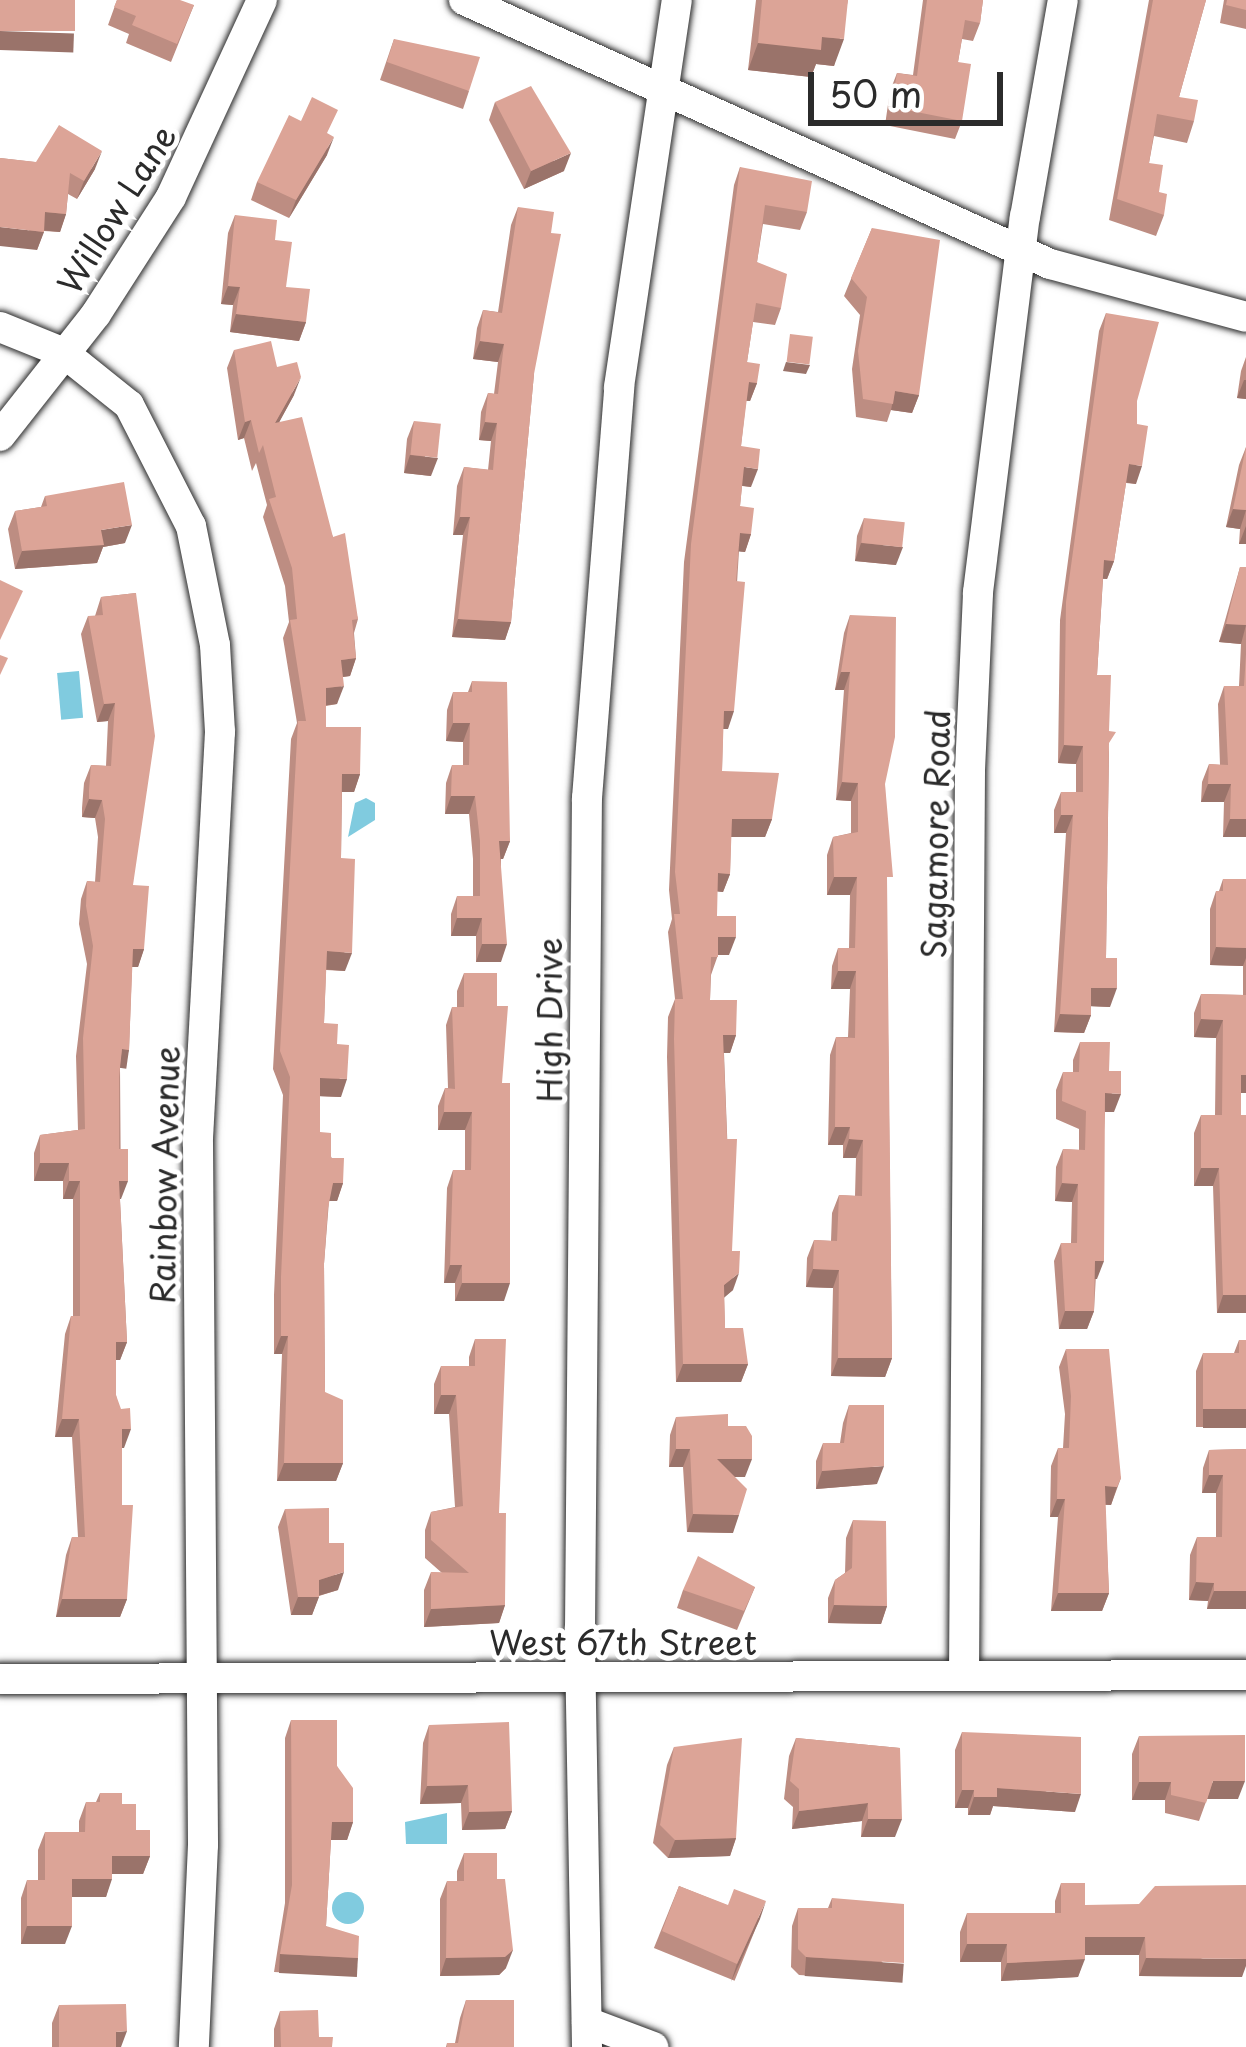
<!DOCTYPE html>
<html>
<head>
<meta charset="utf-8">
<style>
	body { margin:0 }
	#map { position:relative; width:1246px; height:2047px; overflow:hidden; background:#fff; font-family:"Playpen Sans",sans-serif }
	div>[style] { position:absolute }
	.water>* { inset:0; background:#80cbdf; transform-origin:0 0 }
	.round { border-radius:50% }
	.roads { filter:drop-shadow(0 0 3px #2b2b2b) drop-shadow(0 0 3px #2b2b2b) }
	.street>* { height:30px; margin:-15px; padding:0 15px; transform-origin:15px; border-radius:15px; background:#fff }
	.wall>* { inset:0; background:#bd8d82; transform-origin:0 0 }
	.shaded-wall>* { inset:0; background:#9a736a; transform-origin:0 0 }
	.building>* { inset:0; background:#dca497; transform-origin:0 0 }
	span { translate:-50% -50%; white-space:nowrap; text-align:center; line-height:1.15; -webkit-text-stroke:10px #fff; paint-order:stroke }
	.street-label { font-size:33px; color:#2b2b2b }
	.scale { position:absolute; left:808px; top:72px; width:195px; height:54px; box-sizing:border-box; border:6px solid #2b2b2b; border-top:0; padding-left:15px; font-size:36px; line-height:42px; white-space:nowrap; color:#2b2b2b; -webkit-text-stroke:9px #fff; paint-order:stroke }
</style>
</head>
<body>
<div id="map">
	<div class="water">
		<div style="left:79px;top:671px;width:47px;height:22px;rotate:85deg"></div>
		<div style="clip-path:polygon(366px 798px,375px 803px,375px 820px,348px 837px,355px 803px)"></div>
		<div style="clip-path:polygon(447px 1813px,447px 1844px,406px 1844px,405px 1822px)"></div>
		<div class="round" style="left:332px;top:1892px;width:32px;height:32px"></div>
	</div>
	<div class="roads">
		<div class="street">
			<div style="left:464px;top:0;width:643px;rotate:24.25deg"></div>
			<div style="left:1050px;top:264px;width:203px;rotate:15.1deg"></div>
			<div style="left:0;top:327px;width:69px;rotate:22.1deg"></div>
			<div style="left:64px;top:353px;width:83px;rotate:38.7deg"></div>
			<div style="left:129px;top:405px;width:136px;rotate:62.9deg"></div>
			<div style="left:191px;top:526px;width:121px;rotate:78.6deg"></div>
			<div style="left:215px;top:645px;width:87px;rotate:86.7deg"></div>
			<div style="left:220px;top:732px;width:412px;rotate:93.1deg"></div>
			<div style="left:198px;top:1143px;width:702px;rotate:89.59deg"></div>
			<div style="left:203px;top:1845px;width:202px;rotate:92.6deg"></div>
			<div style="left:0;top:436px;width:155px;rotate:-51.8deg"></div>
			<div style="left:96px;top:314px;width:139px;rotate:-57.3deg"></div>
			<div style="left:171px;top:197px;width:217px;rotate:-65.2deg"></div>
			<div style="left:964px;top:1676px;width:906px;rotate:-89.62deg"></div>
			<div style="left:970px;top:770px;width:178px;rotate:-87.4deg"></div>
			<div style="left:978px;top:592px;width:378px;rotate:-82.9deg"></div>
			<div style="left:1025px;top:217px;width:220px;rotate:-80.1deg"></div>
			<div style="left:0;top:1679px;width:1246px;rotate:-0.18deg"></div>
			<div style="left:587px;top:2022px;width:71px;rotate:20.7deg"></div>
			<div style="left:587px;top:2047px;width:419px;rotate:-91deg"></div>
			<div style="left:580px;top:1628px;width:830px;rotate:-89.52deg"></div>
			<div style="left:587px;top:798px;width:412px;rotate:-85.5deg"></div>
			<div style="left:619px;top:387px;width:391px;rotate:-81.5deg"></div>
		</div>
	</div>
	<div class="wall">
		<div style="clip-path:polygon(117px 0,194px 5px,171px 62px,126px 43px,129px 34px,108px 25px)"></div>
		<div style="clip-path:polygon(756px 0,848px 0,834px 66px,816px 64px,811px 77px,748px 70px)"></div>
		<div style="clip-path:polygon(923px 0,983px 0,980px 23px,973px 41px,962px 39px,958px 62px,962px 121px,955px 139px,885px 125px,890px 91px,897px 73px,913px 75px)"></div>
		<div style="clip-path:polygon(1149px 0,1206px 0,1179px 97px,1194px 121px,1187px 143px,1154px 136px,1149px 163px,1164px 215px,1156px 236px,1109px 220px)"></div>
		<div style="clip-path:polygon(1224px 0,1246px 0,1246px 29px,1220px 23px)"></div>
		<div style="clip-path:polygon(394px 39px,469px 91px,463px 109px,380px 80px)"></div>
		<div style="clip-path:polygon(495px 102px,564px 171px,524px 189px,489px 120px)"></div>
		<div style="clip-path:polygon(328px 134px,327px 155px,289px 218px,251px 200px,257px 182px)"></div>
		<div style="clip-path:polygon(0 158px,95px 169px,77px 199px,68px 194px,66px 214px,60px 232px,44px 231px,37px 250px)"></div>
		<div style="clip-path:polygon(740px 167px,807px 212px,800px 230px,763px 224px,757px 262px,781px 308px,775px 325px,753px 322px,747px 362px,757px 383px,750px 401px,746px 401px,741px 446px,751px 487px,742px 486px,740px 506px,751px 534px,745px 552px,739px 551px,728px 729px,723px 729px,722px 771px,772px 819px,765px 837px,731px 837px,730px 874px,723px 892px,717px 891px,717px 916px,729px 955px,718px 955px,711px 975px,710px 1000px,736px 1035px,730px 1053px,724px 1053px,733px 1290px,724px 1297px,725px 1328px,748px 1364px,741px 1382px,676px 1382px,667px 1057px,668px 1017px,675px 999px,668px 932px,672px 919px,669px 890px,684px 562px,734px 185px)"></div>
		<div style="clip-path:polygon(518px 207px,534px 374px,511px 622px,505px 640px,452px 637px,463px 535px,453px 535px,457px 486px,464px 467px,488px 470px,491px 441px,479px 440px,481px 412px,488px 393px,494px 394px,498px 362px,473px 359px,477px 328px,483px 310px,498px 312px,511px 225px)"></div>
		<div style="clip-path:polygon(235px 215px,275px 240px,286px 287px,306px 322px,299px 341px,230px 332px,233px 305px,221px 304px,228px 233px)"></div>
		<div style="clip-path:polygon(872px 228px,919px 395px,912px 413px,891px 410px,887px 422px,856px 417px,852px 369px,860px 315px,844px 296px)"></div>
		<div style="clip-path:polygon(1106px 313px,1137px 401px,1136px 484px,1126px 483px,1114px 561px,1107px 579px,1103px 579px,1097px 675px,1109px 752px,1106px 958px,1110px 1007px,1091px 1006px,1091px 1015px,1084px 1033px,1054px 1032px,1066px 833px,1054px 833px,1054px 810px,1061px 792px,1076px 792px,1076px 764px,1058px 763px,1060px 620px,1099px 331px)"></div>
		<div style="clip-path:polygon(234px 350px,277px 367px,294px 395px,279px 422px,333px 537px,358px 619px,354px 633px,356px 658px,350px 676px,343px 677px,337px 704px,326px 706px,326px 727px,360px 774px,354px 792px,342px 792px,341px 858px,345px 971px,326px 970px,324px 1023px,337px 1044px,341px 1097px,320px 1096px,320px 1132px,343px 1183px,337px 1201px,329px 1201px,324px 1264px,325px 1392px,343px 1463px,336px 1481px,277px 1481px,282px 1354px,274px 1354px,274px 1295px,283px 1095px,273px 1069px,291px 739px,297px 723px,283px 638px,289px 622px,285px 586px,263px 517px,267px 505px,256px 463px,252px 471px,244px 438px,238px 440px,227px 368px)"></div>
		<div style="clip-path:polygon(1246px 357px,1246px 399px,1237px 398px,1241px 371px)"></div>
		<div style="clip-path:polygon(414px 421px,431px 476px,404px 473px,407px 439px)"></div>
		<div style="clip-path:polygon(1246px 447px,1246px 544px,1239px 544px,1240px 529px,1226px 527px,1239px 465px)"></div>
		<div style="clip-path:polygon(45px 496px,125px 543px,103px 547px,97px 563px,15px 569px,8px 529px,15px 511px,41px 507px)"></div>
		<div style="clip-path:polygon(864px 518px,896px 565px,855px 561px,857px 536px)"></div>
		<div style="clip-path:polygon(1240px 567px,1246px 567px,1246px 837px,1223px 837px,1224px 802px,1201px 802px,1202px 782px,1209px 764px,1220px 765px,1218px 704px,1224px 686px,1239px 686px,1241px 644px,1219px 642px)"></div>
		<div style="clip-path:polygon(136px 593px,133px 885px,144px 949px,138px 967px,132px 967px,129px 1050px,123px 1068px,120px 1067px,121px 1199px,120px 1199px,127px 1342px,120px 1360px,116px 1360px,116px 1395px,124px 1448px,122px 1448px,122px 1505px,127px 1599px,120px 1617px,56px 1617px,66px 1555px,72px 1537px,78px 1537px,72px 1437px,55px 1437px,65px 1334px,71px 1316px,73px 1316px,73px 1199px,63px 1199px,63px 1181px,34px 1181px,34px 1153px,40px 1135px,78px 1130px,76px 1056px,87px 964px,79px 924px,81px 899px,87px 881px,95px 882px,98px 837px,95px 818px,82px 817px,82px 808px,84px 783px,91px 765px,106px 766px,108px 721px,97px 722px,81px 634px,88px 616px,95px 616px,101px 597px)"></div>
		<div style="clip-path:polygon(850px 615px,885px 784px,892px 1358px,885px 1377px,831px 1376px,833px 1288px,806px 1287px,807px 1258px,814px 1240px,831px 1241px,832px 1213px,839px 1195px,855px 1196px,856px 1158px,843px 1158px,843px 1145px,828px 1145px,830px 1055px,836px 1037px,848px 1037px,850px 989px,831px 989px,832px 966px,838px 948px,849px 948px,850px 895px,827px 895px,827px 855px,833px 837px,851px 833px,851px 801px,836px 800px,844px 690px,835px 690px,844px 633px)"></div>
		<div style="clip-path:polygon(472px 681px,510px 841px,503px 859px,501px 859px,501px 962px,476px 962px,476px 936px,451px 936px,451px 914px,457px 896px,473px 896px,473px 859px,469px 814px,445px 814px,446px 783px,452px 765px,463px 765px,463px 742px,446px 741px,447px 710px,453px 692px,468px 692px)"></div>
		<div style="clip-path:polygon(1223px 879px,1246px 879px,1246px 1093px,1241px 1093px,1241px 1115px,1246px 1115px,1246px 1313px,1217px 1313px,1213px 1186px,1194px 1186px,1194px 1133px,1201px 1115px,1215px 1115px,1216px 1038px,1194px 1037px,1194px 1013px,1201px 994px,1243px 995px,1243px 966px,1210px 965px,1210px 909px,1216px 891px,1219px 891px)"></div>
		<div style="clip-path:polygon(464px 973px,497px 1006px,502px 1083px,504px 1301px,455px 1301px,455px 1283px,444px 1283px,447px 1188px,453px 1170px,465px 1170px,465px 1130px,438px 1130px,438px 1106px,445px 1088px,448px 1088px,446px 1025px,452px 1007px,457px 1007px,457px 991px)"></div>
		<div style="clip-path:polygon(1080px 1042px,1109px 1071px,1114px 1112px,1105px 1112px,1094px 1311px,1087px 1329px,1059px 1329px,1054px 1261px,1061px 1243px,1071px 1243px,1072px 1202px,1055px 1201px,1056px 1167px,1063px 1149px,1079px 1150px,1079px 1129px,1056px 1119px,1056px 1090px,1063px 1072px,1073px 1072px,1073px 1060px)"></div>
		<div style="clip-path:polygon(475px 1339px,499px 1513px,505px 1605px,499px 1623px,424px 1627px,424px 1590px,431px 1572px,442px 1573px,425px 1558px,425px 1530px,431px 1512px,455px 1507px,449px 1414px,434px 1414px,434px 1384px,441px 1366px,469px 1366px,469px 1357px)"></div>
		<div style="clip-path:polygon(1239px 1340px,1246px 1427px,1196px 1427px,1196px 1371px,1203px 1353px,1234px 1353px)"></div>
		<div style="clip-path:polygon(1066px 1349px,1121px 1478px,1111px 1505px,1105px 1505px,1109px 1593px,1102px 1611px,1051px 1611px,1058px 1517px,1050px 1517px,1051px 1466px,1058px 1448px,1063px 1448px,1065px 1414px,1059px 1367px)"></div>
		<div style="clip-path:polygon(849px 1405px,877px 1484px,816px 1489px,816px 1461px,823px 1443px,840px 1443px,843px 1423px)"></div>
		<div style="clip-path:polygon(676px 1417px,728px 1426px,745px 1477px,735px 1477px,733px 1533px,687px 1532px,683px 1467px,669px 1467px,670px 1435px)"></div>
		<div style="clip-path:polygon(1246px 1449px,1246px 1609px,1207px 1609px,1208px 1601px,1189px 1600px,1190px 1555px,1197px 1537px,1216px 1537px,1216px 1493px,1202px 1493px,1203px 1468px,1209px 1450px)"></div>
		<div style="clip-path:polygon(285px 1509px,329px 1543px,338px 1590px,319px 1596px,312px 1615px,291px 1615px,278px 1527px)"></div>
		<div style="clip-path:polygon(853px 1520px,887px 1606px,881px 1624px,828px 1623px,828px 1598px,835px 1580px,845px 1573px,846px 1538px)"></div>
		<div style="clip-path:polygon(755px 1587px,737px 1630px,677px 1608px,683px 1590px)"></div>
		<div style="clip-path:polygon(291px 1720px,337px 1766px,353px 1822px,347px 1840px,331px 1840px,326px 1926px,358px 1958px,352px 1976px,274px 1972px,285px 1903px,285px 1738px)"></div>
		<div style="clip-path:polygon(429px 1725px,512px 1811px,505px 1829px,462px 1830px,461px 1803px,420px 1804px,423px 1743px)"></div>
		<div style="clip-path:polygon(962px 1732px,1075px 1812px,993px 1806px,990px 1815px,968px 1815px,968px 1808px,955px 1808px,955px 1750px)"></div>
		<div style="clip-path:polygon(1139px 1736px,1238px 1799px,1207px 1799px,1199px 1821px,1165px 1813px,1165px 1800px,1132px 1800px,1132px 1754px)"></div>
		<div style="clip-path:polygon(796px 1738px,900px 1748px,895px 1837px,861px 1837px,862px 1821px,792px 1829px,793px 1807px,784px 1799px,789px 1756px)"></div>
		<div style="clip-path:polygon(674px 1747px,736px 1838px,730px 1856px,668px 1858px,653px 1843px,667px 1765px)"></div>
		<div style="clip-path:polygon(100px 1793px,122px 1804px,150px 1856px,143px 1874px,112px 1874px,106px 1897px,72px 1897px,65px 1944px,21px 1944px,21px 1898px,27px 1880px,38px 1880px,38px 1850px,45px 1832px,79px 1832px,79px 1821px,86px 1802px,96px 1802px)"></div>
		<div style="clip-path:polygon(464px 1853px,497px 1879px,506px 1968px,499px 1975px,440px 1976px,440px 1899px,447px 1881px,457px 1881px,457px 1871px)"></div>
		<div style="clip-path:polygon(1061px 1883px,1085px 1905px,1242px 1977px,1139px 1976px,1139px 1955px,1085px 1955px,1078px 1977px,1001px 1981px,1001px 1962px,960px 1962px,960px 1932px,967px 1913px,1055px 1913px,1055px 1901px)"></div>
		<div style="left:679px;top:1886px;width:87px;height:67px;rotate:22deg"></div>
		<div style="clip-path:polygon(832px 1898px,897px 1981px,799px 1975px,791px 1967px,792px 1926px,798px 1908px,828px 1908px)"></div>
		<div style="clip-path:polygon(466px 2000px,514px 2047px,446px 2047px,447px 2043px,455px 2043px,460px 2018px)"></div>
		<div style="clip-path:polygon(59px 2005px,121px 2047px,52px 2047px,52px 2023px)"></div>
		<div style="clip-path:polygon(280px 2011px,332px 2047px,274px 2047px,274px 2029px)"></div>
	</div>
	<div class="shaded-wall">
		<div style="left:0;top:31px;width:74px;height:19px;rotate:2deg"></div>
		<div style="clip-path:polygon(822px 37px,844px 39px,834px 66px,816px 64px,811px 77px,748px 70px,758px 43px)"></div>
		<div style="clip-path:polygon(334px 137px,327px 155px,289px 218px,296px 200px)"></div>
		<div style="clip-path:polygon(102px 151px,95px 169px,77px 199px,84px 181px)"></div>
		<div style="clip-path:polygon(571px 153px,564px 171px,524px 189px,531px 171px)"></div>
		<div style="clip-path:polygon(45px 212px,66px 214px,60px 232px,39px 230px)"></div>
		<div style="clip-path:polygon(0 227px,44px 232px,37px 250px,0 246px)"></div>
		<div style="clip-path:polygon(228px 286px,240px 287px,233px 305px,221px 304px)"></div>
		<div style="clip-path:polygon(236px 314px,306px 322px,299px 341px,230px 332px)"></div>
		<div style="clip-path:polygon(480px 341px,504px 344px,498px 362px,473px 359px)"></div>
		<div style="clip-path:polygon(786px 362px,810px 365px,806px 374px,783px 371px)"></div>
		<div style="clip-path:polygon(301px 377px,294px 395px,269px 441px,275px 423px)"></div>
		<div style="clip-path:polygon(1244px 380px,1246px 380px,1246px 399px,1237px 398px)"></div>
		<div style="clip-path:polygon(749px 382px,757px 383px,750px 401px,742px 400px)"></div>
		<div style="clip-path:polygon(895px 391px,919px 395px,912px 413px,891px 410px)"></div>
		<div style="clip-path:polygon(251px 420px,244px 438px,238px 440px,245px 422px)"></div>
		<div style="clip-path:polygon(485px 422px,497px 423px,491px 441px,479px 440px)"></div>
		<div style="clip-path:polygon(410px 455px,438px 458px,431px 476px,404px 473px)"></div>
		<div style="clip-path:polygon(1129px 464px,1142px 466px,1136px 484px,1123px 482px)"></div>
		<div style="clip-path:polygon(744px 467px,758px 469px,751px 487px,737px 485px)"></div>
		<div style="clip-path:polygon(1233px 509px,1246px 510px,1240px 529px,1226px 527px)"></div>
		<div style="clip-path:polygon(460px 517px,470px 517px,463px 535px,453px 535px)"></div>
		<div style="clip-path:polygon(132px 525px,125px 543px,103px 547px,97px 563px,15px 569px,22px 551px,101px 530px)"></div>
		<div style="clip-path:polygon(1246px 526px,1246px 544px,1239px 544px)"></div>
		<div style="clip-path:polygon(740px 533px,751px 534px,745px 552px,733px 551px)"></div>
		<div style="clip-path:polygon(861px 543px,903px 547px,896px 565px,855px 561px)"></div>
		<div style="clip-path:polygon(1104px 560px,1114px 561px,1107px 579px,1098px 578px)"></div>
		<div style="clip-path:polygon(458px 619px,511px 622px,505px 640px,452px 637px)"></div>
		<div style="clip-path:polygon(1226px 624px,1246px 625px,1241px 644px,1219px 642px)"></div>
		<div style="clip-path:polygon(356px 658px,350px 676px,334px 678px,341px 660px)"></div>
		<div style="clip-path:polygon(841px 672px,850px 672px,844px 690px,835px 690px)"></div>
		<div style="clip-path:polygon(344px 686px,337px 704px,320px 706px,326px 688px)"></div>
		<div style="clip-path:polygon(115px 703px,108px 721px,97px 722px,104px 704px)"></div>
		<div style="clip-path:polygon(724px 711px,734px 711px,728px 729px,717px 729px)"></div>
		<div style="clip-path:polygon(453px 723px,470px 723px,463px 742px,446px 741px)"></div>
		<div style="clip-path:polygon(1064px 745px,1083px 746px,1076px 764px,1058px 763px)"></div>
		<div style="clip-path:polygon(342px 774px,360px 774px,354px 792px,336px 792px)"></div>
		<div style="clip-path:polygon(842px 782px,858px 783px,851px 801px,836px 800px)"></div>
		<div style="clip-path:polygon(1208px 784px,1231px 784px,1224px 802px,1201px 802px)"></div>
		<div style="clip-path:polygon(451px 796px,475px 796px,469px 814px,445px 814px)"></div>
		<div style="clip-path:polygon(89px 799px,102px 800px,95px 818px,82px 817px)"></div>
		<div style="clip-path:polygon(1061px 815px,1073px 815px,1066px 833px,1054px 833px)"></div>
		<div style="clip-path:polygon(732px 819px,772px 819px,765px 837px,726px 837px)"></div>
		<div style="clip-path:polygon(1230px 819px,1246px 819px,1246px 837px,1223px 837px)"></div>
		<div style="clip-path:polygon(499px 841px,510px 841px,503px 859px,493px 859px)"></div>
		<div style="clip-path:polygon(718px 873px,730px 874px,723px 892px,711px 891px)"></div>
		<div style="clip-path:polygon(834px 877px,857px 877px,850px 895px,827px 895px)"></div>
		<div style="clip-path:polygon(457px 918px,482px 918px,476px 936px,451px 936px)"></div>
		<div style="clip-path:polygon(718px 937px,736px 937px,729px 955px,712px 955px)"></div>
		<div style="clip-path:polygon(482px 944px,507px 944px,501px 962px,476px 962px)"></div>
		<div style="clip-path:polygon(1216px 947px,1246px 948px,1246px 958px,1243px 966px,1210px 965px)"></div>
		<div style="clip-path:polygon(133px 949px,144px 949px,138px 967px,127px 967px)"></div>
		<div style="clip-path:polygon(327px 951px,352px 953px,345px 971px,320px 969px)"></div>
		<div style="clip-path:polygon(838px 971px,856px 971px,850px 989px,831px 989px)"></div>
		<div style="clip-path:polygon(1091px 988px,1117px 988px,1110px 1007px,1085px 1006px)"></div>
		<div style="clip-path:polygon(1060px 1014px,1091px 1015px,1084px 1033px,1054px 1032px)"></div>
		<div style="clip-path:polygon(1201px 1019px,1223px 1020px,1216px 1038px,1194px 1037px)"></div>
		<div style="clip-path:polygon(723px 1035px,736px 1035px,730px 1053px,716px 1053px)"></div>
		<div style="left:122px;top:1049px;width:7px;height:19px;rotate:8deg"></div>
		<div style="clip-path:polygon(1241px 1075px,1246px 1075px,1246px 1093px,1235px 1093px)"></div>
		<div style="clip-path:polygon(320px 1078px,347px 1079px,341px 1097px,314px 1096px)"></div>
		<div style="clip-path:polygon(1105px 1093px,1121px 1094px,1114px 1112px,1099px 1112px)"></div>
		<div style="clip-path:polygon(444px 1112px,472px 1112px,465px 1130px,438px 1130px)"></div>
		<div style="clip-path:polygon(835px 1127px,850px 1127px,843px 1145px,828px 1145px)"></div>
		<div style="clip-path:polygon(849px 1139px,863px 1140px,856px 1158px,843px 1158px)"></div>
		<div style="clip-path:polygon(40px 1163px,69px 1163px,63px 1181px,34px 1181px)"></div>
		<div style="clip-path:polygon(1201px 1168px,1219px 1168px,1213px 1186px,1194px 1186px)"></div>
		<div style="clip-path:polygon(69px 1181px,80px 1181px,73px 1199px,63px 1199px)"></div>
		<div style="clip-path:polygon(119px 1181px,128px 1181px,121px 1199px,112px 1199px)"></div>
		<div style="clip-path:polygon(333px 1183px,343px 1183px,337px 1201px,326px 1201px)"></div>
		<div style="clip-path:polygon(1062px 1183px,1078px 1184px,1072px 1202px,1055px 1201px)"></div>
		<div style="clip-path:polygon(1095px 1261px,1104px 1261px,1097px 1279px,1088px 1279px)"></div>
		<div style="clip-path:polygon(450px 1265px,462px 1265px,455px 1283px,444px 1283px)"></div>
		<div style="clip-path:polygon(813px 1269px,839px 1270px,833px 1288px,806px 1287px)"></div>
		<div style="clip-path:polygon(739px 1273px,733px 1290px,718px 1303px,724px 1285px)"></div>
		<div style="clip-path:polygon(462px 1283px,510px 1283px,504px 1301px,455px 1301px)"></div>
		<div style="clip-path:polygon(1223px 1295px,1246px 1295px,1246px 1313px,1217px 1313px)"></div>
		<div style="clip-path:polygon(1065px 1311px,1094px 1311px,1087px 1329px,1059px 1329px)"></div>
		<div style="clip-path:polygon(281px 1336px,288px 1336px,282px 1354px,274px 1354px)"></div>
		<div style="clip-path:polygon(116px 1342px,127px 1342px,120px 1360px,110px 1360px)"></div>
		<div style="clip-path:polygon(838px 1358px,892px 1358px,885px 1377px,831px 1376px)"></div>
		<div style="clip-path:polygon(683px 1364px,748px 1364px,741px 1382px,676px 1382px)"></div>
		<div style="clip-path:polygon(441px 1395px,456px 1395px,449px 1414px,434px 1414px)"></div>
		<div style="left:1203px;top:1409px;width:43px;height:19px"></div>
		<div style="clip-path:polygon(62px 1419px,79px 1419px,72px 1437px,55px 1437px)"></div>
		<div style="clip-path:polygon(122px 1429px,131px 1429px,124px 1448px,115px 1448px)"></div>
		<div style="clip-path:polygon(676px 1449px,690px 1449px,683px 1467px,669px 1467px)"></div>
		<div style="clip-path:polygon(717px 1459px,752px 1459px,745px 1477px,710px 1477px)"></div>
		<div style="clip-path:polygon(284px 1463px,343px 1463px,336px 1481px,277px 1481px)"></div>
		<div style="clip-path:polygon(884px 1466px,877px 1484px,816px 1489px,822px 1471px)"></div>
		<div style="clip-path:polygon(1209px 1475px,1223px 1475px,1216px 1493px,1202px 1493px)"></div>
		<div style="clip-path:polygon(1105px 1486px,1117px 1487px,1111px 1505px,1098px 1504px)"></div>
		<div style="clip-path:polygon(1057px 1499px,1065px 1499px,1058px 1517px,1050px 1517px)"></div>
		<div style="clip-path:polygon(693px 1514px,739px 1515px,733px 1533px,687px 1532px)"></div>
		<div style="clip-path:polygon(344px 1572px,338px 1590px,314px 1597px,319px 1597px,312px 1615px,291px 1615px,298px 1597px,319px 1580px)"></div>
		<div style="clip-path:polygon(1196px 1582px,1214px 1583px,1208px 1601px,1189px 1600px)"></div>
		<div style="clip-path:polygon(1214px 1591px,1246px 1591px,1246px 1609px,1207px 1609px)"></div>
		<div style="clip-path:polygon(1058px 1593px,1109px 1593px,1102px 1611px,1051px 1611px)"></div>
		<div style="clip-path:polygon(62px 1599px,127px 1599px,120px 1617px,56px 1617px)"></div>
		<div style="clip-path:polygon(505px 1605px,499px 1623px,424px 1627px,431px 1609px)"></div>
		<div style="clip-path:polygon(834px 1605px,887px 1606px,881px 1624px,828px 1623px)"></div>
		<div style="clip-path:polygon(1213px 1781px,1245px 1781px,1238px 1799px,1207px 1799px)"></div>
		<div style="clip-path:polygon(1139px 1782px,1171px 1782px,1165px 1800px,1132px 1800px)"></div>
		<div style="clip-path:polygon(468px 1785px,461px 1803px,420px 1804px,427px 1786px)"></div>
		<div style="clip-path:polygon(997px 1788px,1081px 1794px,1075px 1812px,993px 1806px,990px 1815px,968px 1815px,974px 1797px)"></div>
		<div style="clip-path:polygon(962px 1790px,974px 1790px,968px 1808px,955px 1808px)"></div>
		<div style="clip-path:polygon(868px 1803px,862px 1821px,792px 1829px,799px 1811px)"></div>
		<div style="clip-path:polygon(512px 1811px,505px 1829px,462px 1830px,469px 1812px)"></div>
		<div style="clip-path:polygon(868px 1819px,902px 1819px,895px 1837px,861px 1837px)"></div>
		<div style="clip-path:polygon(332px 1822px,353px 1822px,347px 1840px,326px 1840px)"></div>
		<div style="clip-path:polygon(736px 1838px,730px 1856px,668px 1858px,675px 1840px)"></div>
		<div style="clip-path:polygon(112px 1856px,150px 1856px,143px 1874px,106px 1874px)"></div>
		<div style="clip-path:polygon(72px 1879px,112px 1879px,106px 1897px,65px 1897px)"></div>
		<div style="clip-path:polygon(766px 1901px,760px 1919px,731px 1982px,737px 1964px)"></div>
		<div style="clip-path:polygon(27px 1926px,72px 1926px,65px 1944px,21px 1944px)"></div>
		<div style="clip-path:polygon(1085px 1937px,1145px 1937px,1139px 1955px,1078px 1955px)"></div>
		<div style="clip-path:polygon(967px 1944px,1007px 1944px,1001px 1962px,960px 1962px)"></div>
		<div style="clip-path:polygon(513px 1950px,506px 1968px,499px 1975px,440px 1976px,446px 1958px)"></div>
		<div style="left:280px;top:1954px;width:78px;height:19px;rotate:3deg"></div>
		<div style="left:806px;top:1957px;width:98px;height:19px;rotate:4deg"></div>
		<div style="clip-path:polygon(1146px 1958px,1246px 1959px,1246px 1966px,1242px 1977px,1139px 1976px)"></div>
		<div style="clip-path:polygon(1085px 1959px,1078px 1977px,1001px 1981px,1007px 1963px)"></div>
		<div style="clip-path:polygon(127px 2031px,121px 2047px,111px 2047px,116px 2032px)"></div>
	</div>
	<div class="building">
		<div style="left:0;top:0;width:75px;height:31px"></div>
		<div style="clip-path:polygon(117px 0,180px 0,194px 5px,177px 44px,132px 25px,136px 16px,114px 7px)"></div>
		<div style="clip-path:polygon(762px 0,848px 0,844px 39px,822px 37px,821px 50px,758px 43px)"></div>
		<div style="clip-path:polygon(927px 0,983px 0,980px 23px,965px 20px,958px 62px,971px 64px,962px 121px,891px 107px,897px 73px,917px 76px)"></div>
		<div style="clip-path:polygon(1153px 0,1206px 0,1179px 97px,1198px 100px,1194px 121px,1157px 114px,1149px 163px,1163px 165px,1159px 192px,1167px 194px,1164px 215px,1117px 199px)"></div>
		<div style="clip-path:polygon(1227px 0,1246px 0,1246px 10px,1226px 5px)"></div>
		<div style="clip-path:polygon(394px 39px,480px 57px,469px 91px,387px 62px)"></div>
		<div style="clip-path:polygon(531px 86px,571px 153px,531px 171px,495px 102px)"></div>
		<div style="clip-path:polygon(312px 97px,338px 110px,327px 133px,334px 137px,296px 200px,257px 182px,289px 115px,301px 121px)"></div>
		<div style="clip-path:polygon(59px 125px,102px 151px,84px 181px,70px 173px,66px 214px,45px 212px,44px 232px,0 227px,0 158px,36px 162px)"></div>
		<div style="clip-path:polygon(740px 167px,812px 181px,807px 212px,765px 205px,757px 262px,787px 274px,781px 308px,756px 303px,747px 362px,760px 364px,757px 383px,749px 382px,741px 446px,760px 449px,758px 469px,744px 467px,740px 506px,754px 508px,751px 534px,740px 533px,736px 581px,745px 582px,734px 711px,724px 711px,722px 771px,779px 773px,772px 819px,732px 819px,730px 874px,718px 873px,717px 916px,736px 916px,736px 937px,718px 937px,718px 957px,711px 957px,710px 1000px,737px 1000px,736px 1035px,723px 1035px,727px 1139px,737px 1139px,732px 1251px,740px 1251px,739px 1273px,724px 1285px,725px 1328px,743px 1328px,748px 1364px,683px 1364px,674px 1039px,675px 999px,683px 999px,674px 914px,680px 914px,675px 872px,691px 544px)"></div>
		<div style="clip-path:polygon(518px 207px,554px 212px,551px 233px,561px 234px,534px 374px,511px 622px,458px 619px,470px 517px,460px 517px,464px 467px,493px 470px,497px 423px,485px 422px,488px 393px,498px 394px,504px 344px,480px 341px,483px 310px,502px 313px)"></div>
		<div style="clip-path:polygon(235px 215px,277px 220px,275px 240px,292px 242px,286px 287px,310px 289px,306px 322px,236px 314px,240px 287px,228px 286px)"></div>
		<div style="clip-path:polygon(872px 228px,940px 240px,919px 395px,895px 391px,893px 404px,863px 399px,858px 351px,867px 297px,851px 278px)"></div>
		<div style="clip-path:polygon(1106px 313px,1159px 322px,1137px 401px,1137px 424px,1148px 426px,1142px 466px,1129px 464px,1114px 561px,1104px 560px,1097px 675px,1111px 675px,1109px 731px,1116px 732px,1109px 743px,1106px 958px,1117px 958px,1117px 988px,1091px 988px,1091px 1015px,1060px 1014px,1073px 815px,1061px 815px,1061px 792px,1083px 792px,1083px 746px,1064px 745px,1066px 602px)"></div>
		<div style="left:790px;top:334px;width:23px;height:28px;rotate:7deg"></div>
		<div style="clip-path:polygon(271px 341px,277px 367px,297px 362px,301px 377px,275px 423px,302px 417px,333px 537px,345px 533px,358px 619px,352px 620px,356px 658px,341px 660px,344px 686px,326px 688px,326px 727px,361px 727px,360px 774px,342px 774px,341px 858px,355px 859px,352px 953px,327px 951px,324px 1023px,338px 1024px,337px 1044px,349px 1045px,347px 1079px,320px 1078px,320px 1132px,331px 1133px,331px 1158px,344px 1158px,343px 1183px,333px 1183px,328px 1208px,324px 1264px,325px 1392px,343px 1400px,343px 1463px,284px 1463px,288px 1336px,281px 1336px,281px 1277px,290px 1077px,280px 1051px,298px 721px,306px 721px,290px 620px,297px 619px,292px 568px,269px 499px,276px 497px,263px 445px,259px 453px,251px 420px,245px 422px,234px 350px)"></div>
		<div style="left:414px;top:421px;width:27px;height:34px;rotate:6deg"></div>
		<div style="clip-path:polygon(1246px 447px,1246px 510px,1233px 509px)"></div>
		<div style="clip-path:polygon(124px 482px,132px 525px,101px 530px,104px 545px,22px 551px,15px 511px,47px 506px,45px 496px)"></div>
		<div style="left:864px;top:518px;width:41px;height:25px;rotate:6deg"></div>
		<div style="clip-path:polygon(1240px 567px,1246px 567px,1246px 625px,1226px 624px)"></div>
		<div style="clip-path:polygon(0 580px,23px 591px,0 640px)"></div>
		<div style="clip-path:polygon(136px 593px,155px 736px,133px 885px,149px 886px,144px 949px,133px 949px,129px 1050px,122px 1049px,119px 1077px,119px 1149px,128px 1149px,128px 1181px,119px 1181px,127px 1342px,116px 1342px,116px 1395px,121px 1409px,130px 1408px,131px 1429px,122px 1429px,122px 1505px,133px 1505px,127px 1599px,62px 1599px,72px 1537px,85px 1537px,79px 1419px,62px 1419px,71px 1316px,80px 1316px,80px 1181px,69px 1181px,69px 1163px,40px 1163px,40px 1135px,85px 1129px,83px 1038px,93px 946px,86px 906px,87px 881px,100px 882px,105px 819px,102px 800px,89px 799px,89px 790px,91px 765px,111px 766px,115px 703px,104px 704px,88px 616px,103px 615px,101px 597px)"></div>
		<div style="clip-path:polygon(850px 615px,896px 617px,895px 737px,885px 784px,893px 877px,887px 877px,892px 1358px,838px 1358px,839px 1270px,813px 1269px,814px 1240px,837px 1241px,839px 1195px,862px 1196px,863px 1140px,849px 1139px,850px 1127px,835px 1127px,836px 1037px,855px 1038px,856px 971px,838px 971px,838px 948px,855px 948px,857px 877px,834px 877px,833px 837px,858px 832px,858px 783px,842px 782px,850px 672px,841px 672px)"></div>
		<div style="clip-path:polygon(1246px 654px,1246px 819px,1230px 819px,1231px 784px,1208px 784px,1209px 764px,1228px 765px,1224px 686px,1244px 686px)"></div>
		<div style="clip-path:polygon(0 655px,8px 658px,0 675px)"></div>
		<div style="clip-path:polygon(472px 681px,507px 682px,510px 841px,499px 841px,507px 944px,482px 944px,482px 918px,457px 918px,457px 896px,480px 896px,480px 841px,475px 796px,451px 796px,452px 765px,469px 765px,470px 723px,453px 723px,453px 692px,472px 692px)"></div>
		<div style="clip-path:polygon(1223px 879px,1246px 879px,1246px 948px,1216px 947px,1216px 891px,1223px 891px)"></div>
		<div style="clip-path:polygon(464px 973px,497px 973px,497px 1006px,508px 1006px,502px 1083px,510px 1083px,510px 1283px,462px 1283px,462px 1265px,450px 1265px,453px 1170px,471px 1170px,472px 1112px,444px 1112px,445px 1088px,455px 1089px,452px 1007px,464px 1007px)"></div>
		<div style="clip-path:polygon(1201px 994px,1246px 995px,1246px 1075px,1241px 1075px,1241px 1115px,1246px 1115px,1246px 1295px,1223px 1295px,1219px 1168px,1201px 1168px,1201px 1115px,1222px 1115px,1223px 1020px,1201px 1019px)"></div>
		<div style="clip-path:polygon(1080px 1042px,1110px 1042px,1109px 1071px,1121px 1071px,1121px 1094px,1105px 1093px,1104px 1261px,1095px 1261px,1094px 1311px,1065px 1311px,1061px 1243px,1077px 1243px,1078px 1184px,1062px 1183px,1063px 1149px,1085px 1150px,1086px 1111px,1062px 1101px,1063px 1072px,1079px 1072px)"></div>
		<div style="clip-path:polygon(475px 1339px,506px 1339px,499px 1513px,506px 1513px,505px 1605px,431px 1609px,431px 1572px,469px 1573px,431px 1540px,431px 1512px,463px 1506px,456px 1395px,441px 1395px,441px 1366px,475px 1366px)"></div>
		<div style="clip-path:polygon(1239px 1340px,1246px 1340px,1246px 1409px,1203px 1409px,1203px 1353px,1239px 1353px)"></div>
		<div style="clip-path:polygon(1066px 1349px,1109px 1349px,1121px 1478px,1117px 1487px,1105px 1486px,1109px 1593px,1058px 1593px,1065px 1499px,1057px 1499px,1058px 1448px,1069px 1448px,1071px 1396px)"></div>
		<div style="clip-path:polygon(849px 1405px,884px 1405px,884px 1466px,822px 1471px,823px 1443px,844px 1443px)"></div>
		<div style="clip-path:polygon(728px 1414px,728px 1426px,746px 1426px,752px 1436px,752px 1459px,717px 1459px,747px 1489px,739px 1515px,693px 1514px,690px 1449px,676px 1449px,676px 1417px)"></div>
		<div style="clip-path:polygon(1246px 1449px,1246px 1591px,1214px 1591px,1214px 1583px,1196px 1582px,1197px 1537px,1222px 1537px,1223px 1475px,1209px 1475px,1209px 1450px)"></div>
		<div style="clip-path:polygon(329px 1508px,329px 1543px,344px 1543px,344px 1572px,319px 1580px,319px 1597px,298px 1597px,285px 1509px)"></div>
		<div style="clip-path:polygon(853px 1520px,886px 1521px,887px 1606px,834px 1605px,835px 1580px,852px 1568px)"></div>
		<div style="clip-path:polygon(698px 1556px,755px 1587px,744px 1611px,683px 1590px)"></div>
		<div style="clip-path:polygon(291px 1720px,337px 1720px,337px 1766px,353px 1788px,353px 1822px,332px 1822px,326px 1926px,359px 1936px,358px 1958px,280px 1954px,292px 1885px)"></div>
		<div style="clip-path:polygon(509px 1722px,512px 1811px,469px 1812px,468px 1785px,427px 1786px,429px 1725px)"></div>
		<div style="clip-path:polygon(962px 1732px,1081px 1737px,1081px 1794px,997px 1788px,997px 1797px,974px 1797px,974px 1790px,962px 1790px)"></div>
		<div style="clip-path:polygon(1245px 1735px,1245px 1781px,1213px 1781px,1206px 1803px,1171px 1795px,1171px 1782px,1139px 1782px,1139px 1736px)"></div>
		<div style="clip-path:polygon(742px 1738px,736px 1838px,675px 1840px,660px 1825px,674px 1747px)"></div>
		<div style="clip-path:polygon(796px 1738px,900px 1748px,902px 1819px,868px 1819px,868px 1803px,799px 1811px,799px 1789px,790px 1781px)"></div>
		<div style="clip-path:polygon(100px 1793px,122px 1793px,122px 1804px,136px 1804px,136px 1830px,150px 1830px,150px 1856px,112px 1856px,112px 1879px,72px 1879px,72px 1926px,27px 1926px,27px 1880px,45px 1880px,45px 1832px,85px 1832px,86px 1802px,100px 1802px)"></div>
		<div style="clip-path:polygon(464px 1853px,497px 1853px,497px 1879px,505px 1879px,513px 1950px,505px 1957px,446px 1958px,447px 1881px,464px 1881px)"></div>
		<div style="clip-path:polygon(1061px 1883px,1085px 1883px,1085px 1905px,1139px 1904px,1155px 1886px,1246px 1885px,1246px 1959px,1146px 1958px,1145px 1937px,1085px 1937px,1085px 1959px,1007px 1963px,1007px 1944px,967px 1944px,967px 1913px,1061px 1913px)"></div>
		<div style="clip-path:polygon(679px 1886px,728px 1905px,734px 1889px,766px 1901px,737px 1964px,662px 1931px)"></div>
		<div style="clip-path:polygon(832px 1898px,904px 1904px,904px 1963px,806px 1957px,798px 1949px,798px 1908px,832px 1908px)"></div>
		<div style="clip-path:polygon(466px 2000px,514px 2000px,514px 2047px,447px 2047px,447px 2043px,458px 2043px)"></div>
		<div style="clip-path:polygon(126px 2004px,127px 2031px,116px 2032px,116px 2047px,59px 2047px,59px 2005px)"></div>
		<div style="clip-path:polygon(318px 2010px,319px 2037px,333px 2037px,332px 2047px,281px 2047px,280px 2011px)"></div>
	</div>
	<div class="street-label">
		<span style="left:116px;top:209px;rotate:-58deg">Willow Lane</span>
		<span style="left:935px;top:834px;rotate:-89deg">Sagamore Road</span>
		<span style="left:549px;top:1020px;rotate:-90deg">High Drive</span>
		<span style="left:164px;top:1175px;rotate:-89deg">Rainbow Avenue</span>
		<span style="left:623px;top:1642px">West 67th Street</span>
	</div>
	<div class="scale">50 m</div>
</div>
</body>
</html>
